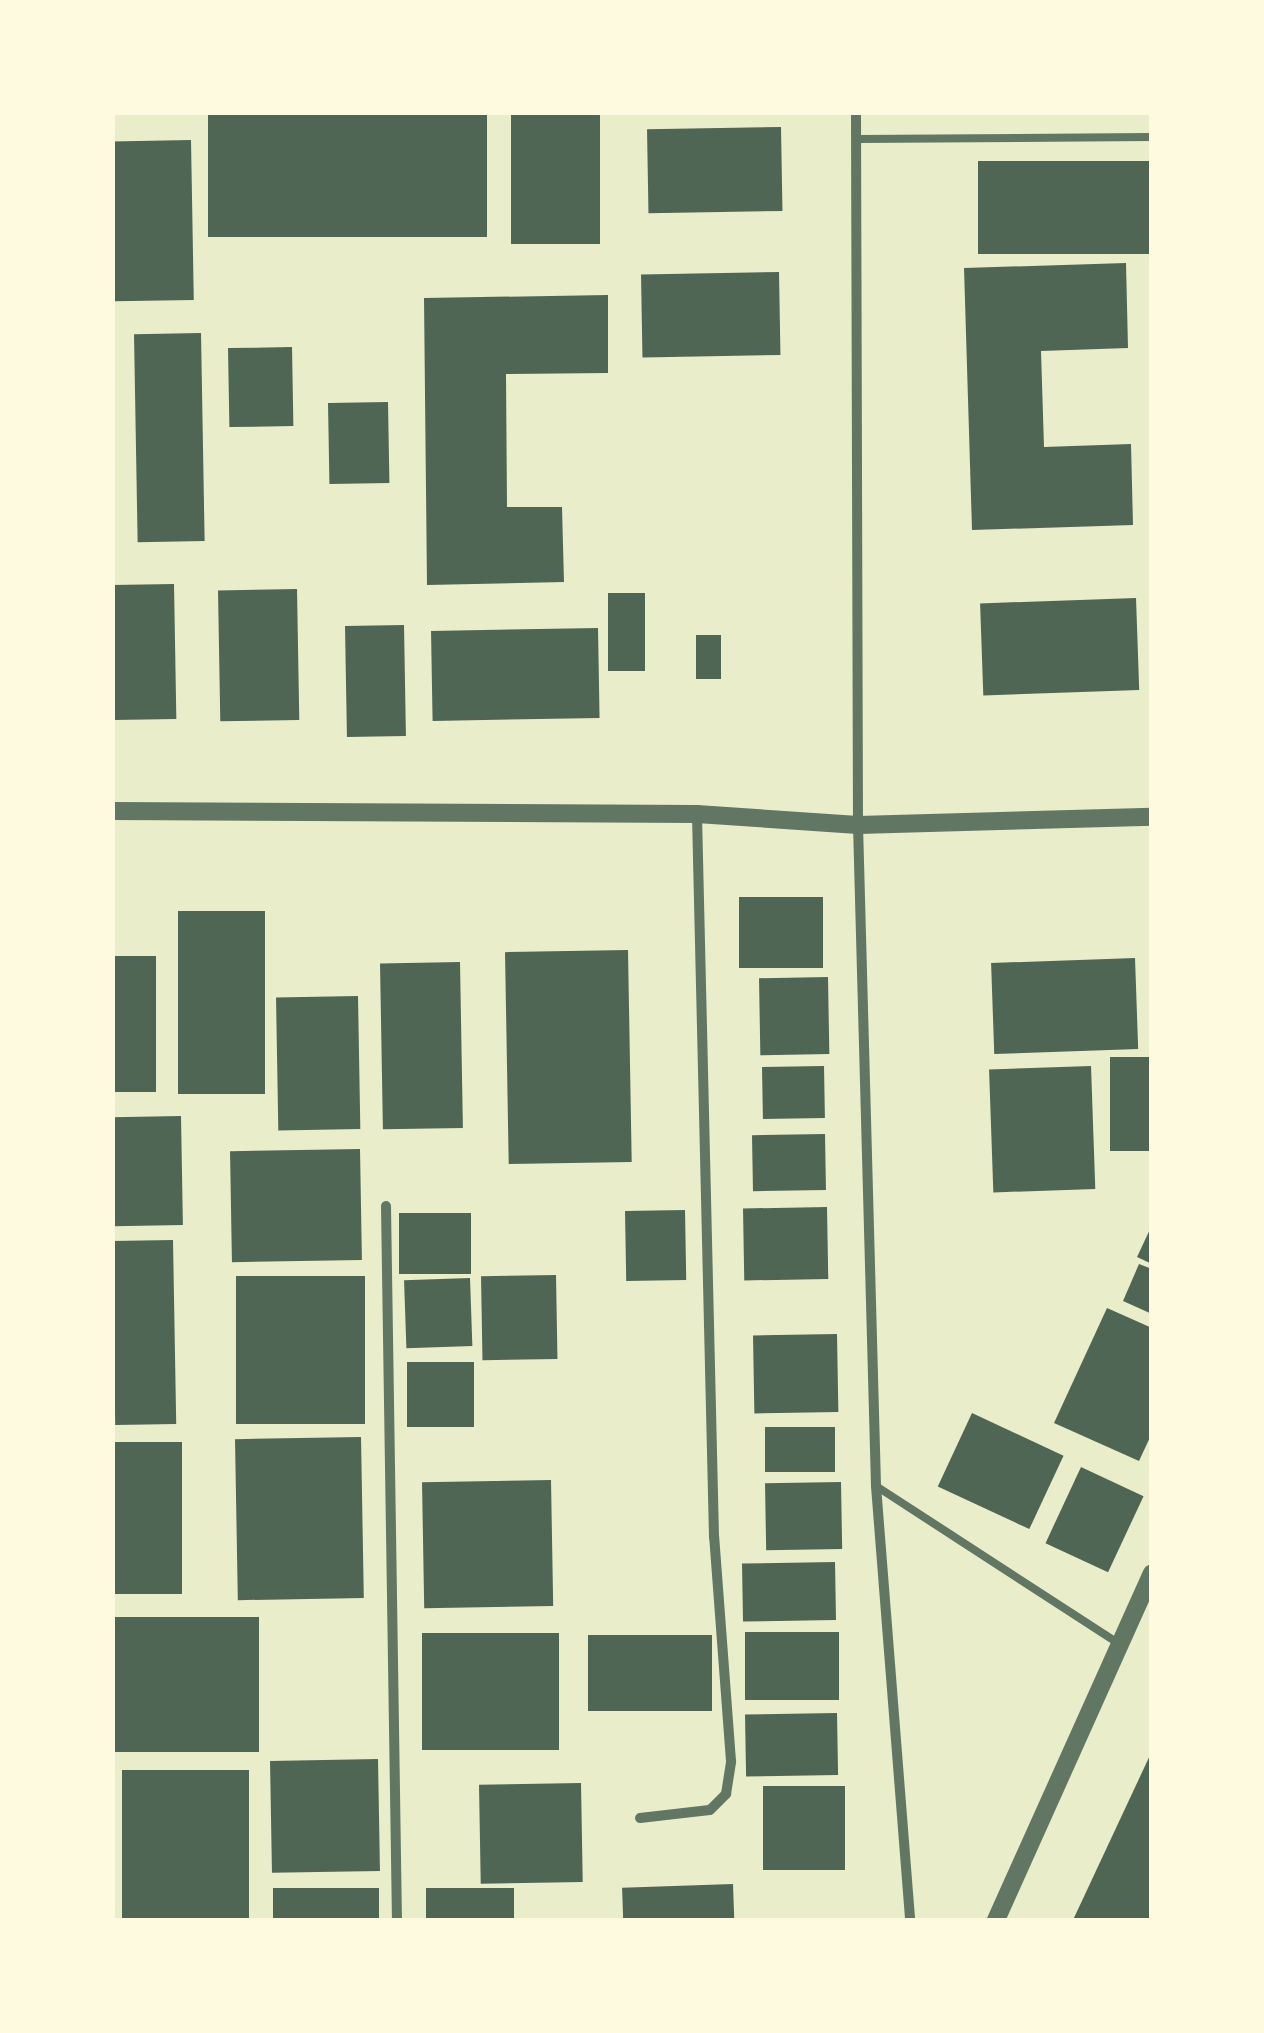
<!DOCTYPE html>
<html>
<head>
<meta charset="utf-8">
<style>
	body { margin:0 }
	#map { position:relative; width:1264px; height:2033px; overflow:hidden; background:#e9edc9; font-family:"Alegreya Sans",sans-serif }
	div>[style] { position:absolute }
	.building>* { inset:0; background:#4f6655; transform-origin:0 0 }
	.service>* { height:8px; margin:-4px; padding:0 4px; transform-origin:4px; border-radius:4px; background:#617663 }
	.minor>* { height:10px; margin:-5px; padding:0 5px; transform-origin:5px; border-radius:5px; background:#617663 }
	.tertiary>* { height:18px; margin:-9px; padding:0 9px; transform-origin:9px; border-radius:9px; background:#617663 }
	span { translate:-50% -50%; white-space:nowrap; text-align:center; line-height:1.15; -webkit-text-stroke:8px #fefae0; paint-order:stroke }
	.frame { position:absolute; inset:0; border:115px solid #fefae0; pointer-events:none }
</style>
</head>
<body>
<div id="map">
	<div class="building">
		<div style="left:208px;top:112px;width:279px;height:125px"></div>
		<div style="left:511px;top:112px;width:89px;height:132px"></div>
		<div style="left:781px;top:127px;width:84px;height:134px;rotate:89deg"></div>
		<div style="left:191px;top:140px;width:160px;height:79px;rotate:89deg"></div>
		<div style="left:1152px;top:161px;width:93px;height:174px;rotate:90deg"></div>
		<div style="clip-path:polygon(1126px 263px,1128px 348px,1041px 351px,1044px 447px,1131px 444px,1133px 525px,972px 530px,964px 268px)"></div>
		<div style="left:779px;top:272px;width:83px;height:138px;rotate:89deg"></div>
		<div style="clip-path:polygon(608px 295px,608px 373px,506px 374px,507px 507px,562px 507px,564px 582px,427px 585px,424px 298px)"></div>
		<div style="left:201px;top:333px;width:208px;height:67px;rotate:89deg"></div>
		<div style="left:292px;top:347px;width:79px;height:64px;rotate:89deg"></div>
		<div style="left:388px;top:402px;width:81px;height:60px;rotate:89deg"></div>
		<div style="left:174px;top:584px;width:135px;height:62px;rotate:89deg"></div>
		<div style="left:297px;top:589px;width:131px;height:79px;rotate:89deg"></div>
		<div style="left:608px;top:593px;width:37px;height:78px"></div>
		<div style="left:1136px;top:598px;width:92px;height:156px;rotate:88deg"></div>
		<div style="left:404px;top:625px;width:111px;height:59px;rotate:89deg"></div>
		<div style="left:598px;top:628px;width:90px;height:167px;rotate:89deg"></div>
		<div style="left:696px;top:635px;width:25px;height:44px"></div>
		<div style="left:823px;top:897px;width:71px;height:84px;rotate:90deg"></div>
		<div style="left:265px;top:911px;width:183px;height:87px;rotate:90deg"></div>
		<div style="left:628px;top:950px;width:212px;height:123px;rotate:89deg"></div>
		<div style="left:112px;top:956px;width:44px;height:136px"></div>
		<div style="left:1135px;top:958px;width:91px;height:144px;rotate:88deg"></div>
		<div style="left:460px;top:962px;width:166px;height:80px;rotate:89deg"></div>
		<div style="left:828px;top:977px;width:77px;height:69px;rotate:89deg"></div>
		<div style="left:358px;top:996px;width:133px;height:82px;rotate:89deg"></div>
		<div style="left:1152px;top:1057px;width:94px;height:42px;rotate:90deg"></div>
		<div style="left:824px;top:1066px;width:52px;height:62px;rotate:89deg"></div>
		<div style="left:1091px;top:1066px;width:123px;height:102px;rotate:88deg"></div>
		<div style="left:181px;top:1116px;width:109px;height:69px;rotate:89deg"></div>
		<div style="left:825px;top:1134px;width:56px;height:73px;rotate:89deg"></div>
		<div style="left:360px;top:1149px;width:111px;height:130px;rotate:89deg"></div>
		<div style="left:827px;top:1207px;width:72px;height:84px;rotate:89deg"></div>
		<div style="left:685px;top:1210px;width:70px;height:60px;rotate:89deg"></div>
		<div style="left:399px;top:1213px;width:72px;height:61px"></div>
		<div style="clip-path:polygon(1152px 1225px,1152px 1264px,1137px 1257px)"></div>
		<div style="left:173px;top:1240px;width:184px;height:61px;rotate:89deg"></div>
		<div style="clip-path:polygon(1139px 1264px,1152px 1269px,1152px 1314px,1123px 1301px)"></div>
		<div style="left:556px;top:1275px;width:84px;height:75px;rotate:89deg"></div>
		<div style="left:365px;top:1276px;width:148px;height:129px;rotate:90deg"></div>
		<div style="left:470px;top:1278px;width:68px;height:66px;rotate:88deg"></div>
		<div style="clip-path:polygon(1107px 1308px,1152px 1328px,1152px 1433px,1139px 1461px,1054px 1423px)"></div>
		<div style="left:837px;top:1334px;width:78px;height:84px;rotate:89deg"></div>
		<div style="left:474px;top:1362px;width:65px;height:67px;rotate:90deg"></div>
		<div style="left:972px;top:1413px;width:101px;height:81px;rotate:25deg"></div>
		<div style="left:835px;top:1427px;width:45px;height:70px;rotate:90deg"></div>
		<div style="left:361px;top:1437px;width:161px;height:126px;rotate:89deg"></div>
		<div style="left:182px;top:1442px;width:152px;height:70px;rotate:90deg"></div>
		<div style="left:1081px;top:1467px;width:69px;height:84px;rotate:25deg"></div>
		<div style="left:551px;top:1480px;width:126px;height:129px;rotate:89deg"></div>
		<div style="left:841px;top:1482px;width:67px;height:76px;rotate:89deg"></div>
		<div style="left:835px;top:1562px;width:58px;height:93px;rotate:89deg"></div>
		<div style="left:259px;top:1617px;width:135px;height:147px;rotate:90deg"></div>
		<div style="left:839px;top:1632px;width:68px;height:94px;rotate:90deg"></div>
		<div style="left:559px;top:1633px;width:117px;height:137px;rotate:90deg"></div>
		<div style="left:712px;top:1635px;width:76px;height:124px;rotate:90deg"></div>
		<div style="left:837px;top:1713px;width:62px;height:92px;rotate:89deg"></div>
		<div style="clip-path:polygon(1152px 1751px,1152px 1920px,1073px 1920px)"></div>
		<div style="left:378px;top:1759px;width:112px;height:108px;rotate:89deg"></div>
		<div style="left:249px;top:1770px;width:150px;height:127px;rotate:90deg"></div>
		<div style="left:581px;top:1783px;width:99px;height:102px;rotate:89deg"></div>
		<div style="left:845px;top:1786px;width:84px;height:82px;rotate:90deg"></div>
		<div style="left:733px;top:1884px;width:36px;height:111px;rotate:88deg"></div>
		<div style="left:379px;top:1888px;width:32px;height:106px;rotate:90deg"></div>
		<div style="left:514px;top:1888px;width:32px;height:88px;rotate:90deg"></div>
	</div>
	<div class="service">
		<div style="left:857px;top:139px;width:295px;rotate:-0.4deg"></div>
		<div style="left:876px;top:1486px;width:290px;rotate:33deg"></div>
	</div>
	<div class="minor">
		<div style="left:856px;top:112px;width:713px;rotate:89.84deg"></div>
		<div style="left:858px;top:825px;width:661px;rotate:88.44deg"></div>
		<div style="left:876px;top:1486px;width:435px;rotate:85.5deg"></div>
		<div style="left:386px;top:1206px;width:714px;rotate:89.12deg"></div>
		<div style="left:640px;top:1818px;width:70px;rotate:-6.5deg"></div>
		<div style="left:710px;top:1810px;width:23px;rotate:-45deg"></div>
		<div style="left:726px;top:1794px;width:33px;rotate:-81deg"></div>
		<div style="left:731px;top:1761px;width:225px;rotate:-94.3deg"></div>
		<div style="left:714px;top:1537px;width:723px;rotate:-91.35deg"></div>
	</div>
	<div class="tertiary">
		<div style="left:112px;top:811px;width:585px;rotate:0.29deg"></div>
		<div style="left:697px;top:814px;width:161px;rotate:3.9deg"></div>
		<div style="left:858px;top:825px;width:294px;rotate:-1.6deg"></div>
		<div style="left:996px;top:1920px;width:380px;rotate:-65.8deg"></div>
	</div>
	<div class="frame"></div>
</div>
</body>
</html>
